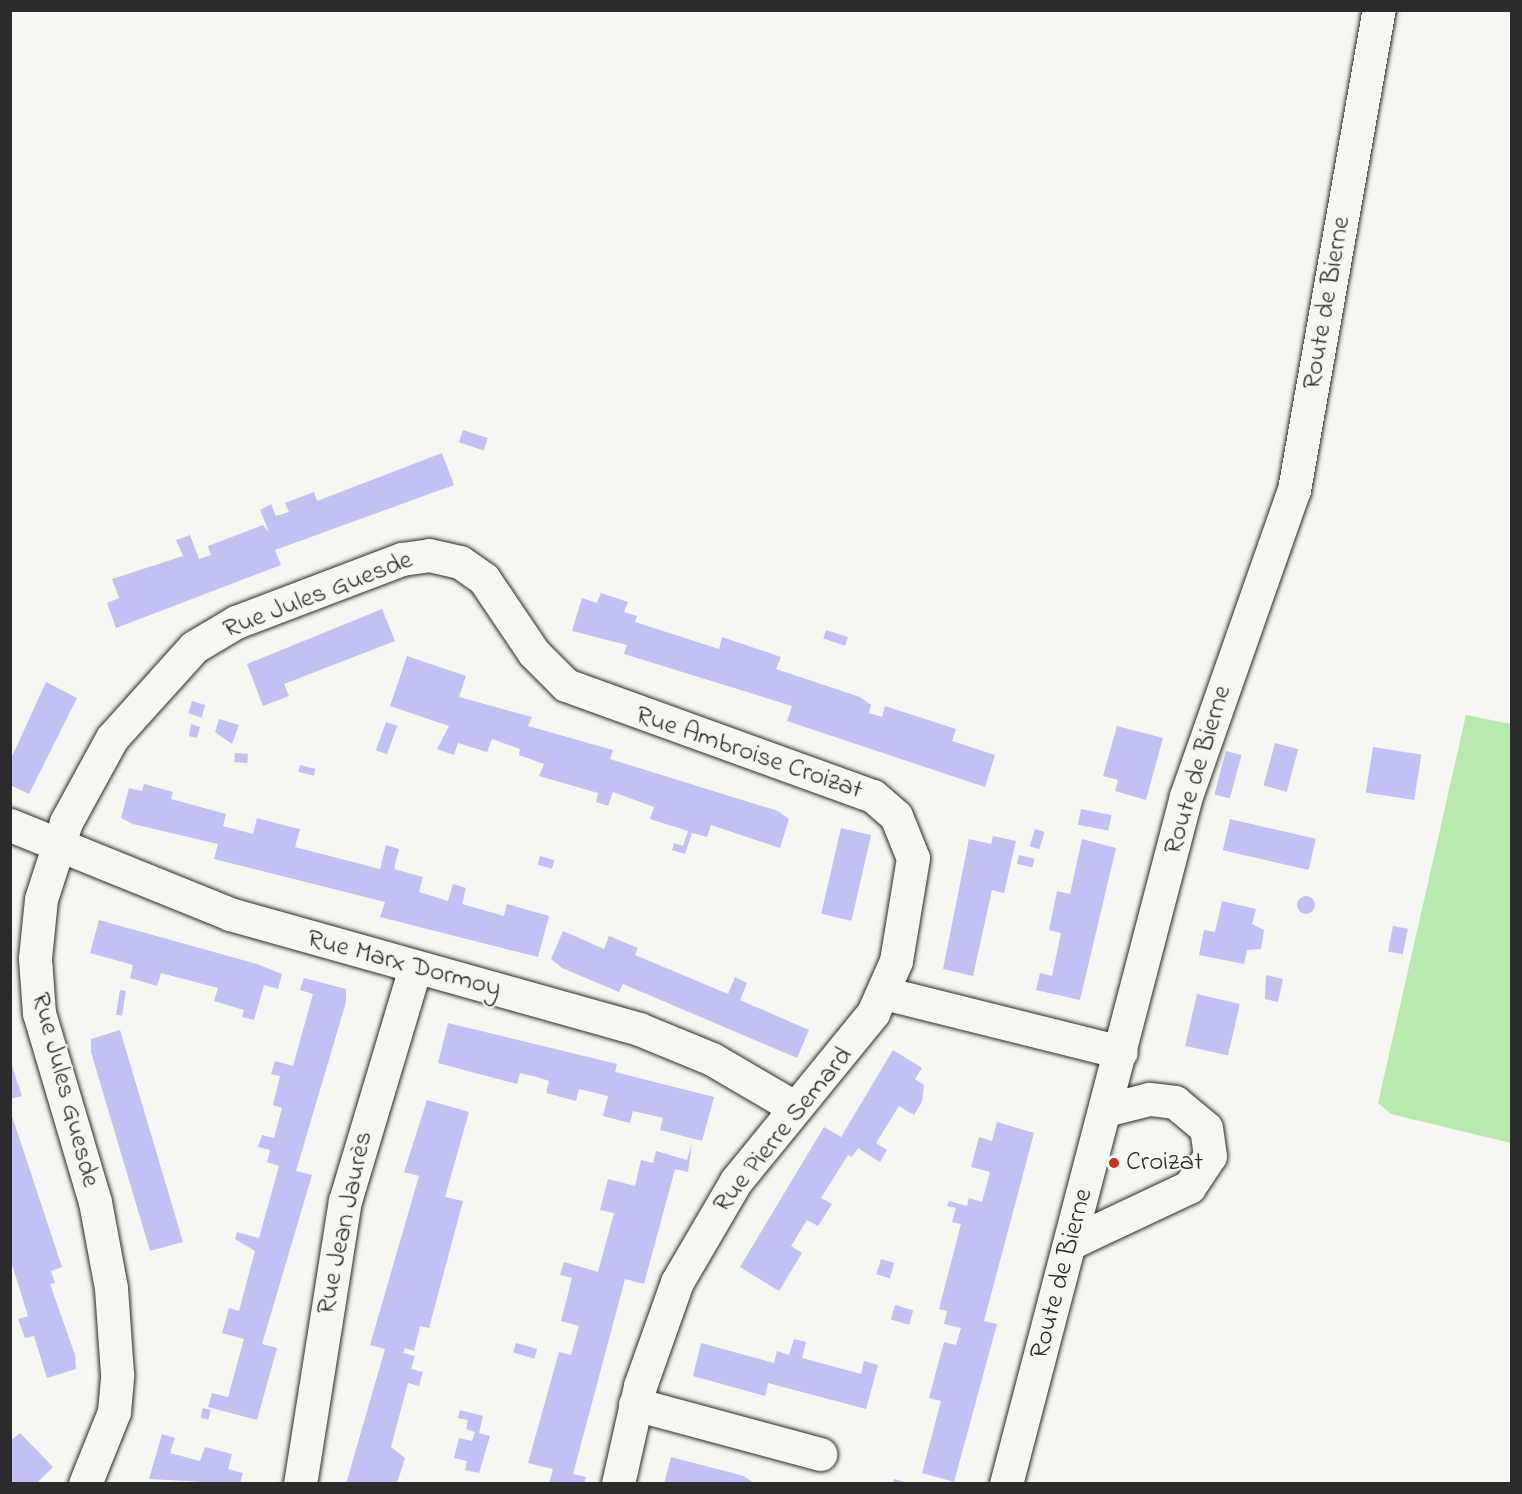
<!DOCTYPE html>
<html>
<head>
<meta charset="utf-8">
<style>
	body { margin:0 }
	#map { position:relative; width:1522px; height:1494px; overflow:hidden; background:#f6f6f2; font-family:"Indie Flower",sans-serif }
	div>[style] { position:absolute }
	.green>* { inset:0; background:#b6ebad }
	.building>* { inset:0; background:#c2c1f3; transform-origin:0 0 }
	.round { border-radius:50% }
	.roads { filter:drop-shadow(0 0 2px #2b2b2b) drop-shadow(0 0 2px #2b2b2b) }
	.minor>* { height:33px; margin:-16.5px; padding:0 16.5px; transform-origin:16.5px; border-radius:16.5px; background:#f6f6f2 }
	.dots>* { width:16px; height:16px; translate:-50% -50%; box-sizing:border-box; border:3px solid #f6f6f2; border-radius:50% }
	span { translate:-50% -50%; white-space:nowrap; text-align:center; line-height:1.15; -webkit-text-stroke:4.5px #f6f6f2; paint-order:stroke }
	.street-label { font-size:27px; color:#2b2b2b }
	.poi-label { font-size:27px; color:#2b2b2b }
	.left { translate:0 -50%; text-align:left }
	.frame { position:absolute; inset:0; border:12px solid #2b2b2b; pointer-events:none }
</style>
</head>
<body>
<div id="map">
	<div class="green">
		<div style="clip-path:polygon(1466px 715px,1511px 724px,1511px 1143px,1391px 1114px,1378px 1103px)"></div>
	</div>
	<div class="building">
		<div style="left:463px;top:430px;width:26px;height:13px;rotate:18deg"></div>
		<div style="clip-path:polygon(442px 453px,454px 485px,275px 550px,281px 565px,116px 628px,107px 603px,119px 598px,112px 579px,183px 556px,176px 540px,190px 535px,199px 559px,211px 555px,208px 546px,263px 525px,269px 532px,260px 510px,271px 504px,276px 516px,289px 512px,285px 503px,314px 492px,317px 501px)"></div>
		<div style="clip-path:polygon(601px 593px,628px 602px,624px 612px,637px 616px,635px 622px,719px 649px,722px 637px,781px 657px,776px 669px,860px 697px,871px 705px,869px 713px,882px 717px,885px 706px,956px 729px,952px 741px,995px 755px,985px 787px,787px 721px,792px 706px,624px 654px,627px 645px,572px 631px,582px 598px,597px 603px)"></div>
		<div style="clip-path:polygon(382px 609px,395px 641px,284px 684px,289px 696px,263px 706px,247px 664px)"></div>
		<div style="left:826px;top:630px;width:23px;height:9px;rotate:18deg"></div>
		<div style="clip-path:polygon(407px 656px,466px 676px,459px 697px,532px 717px,528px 726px,613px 750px,610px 759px,778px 811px,789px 819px,780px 848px,711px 825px,707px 837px,692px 833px,685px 854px,672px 850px,674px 843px,683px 846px,688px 831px,650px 819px,654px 807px,613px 792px,608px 806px,596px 802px,598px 793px,539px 776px,544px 764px,519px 755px,520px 749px,492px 739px,487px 752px,458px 743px,454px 755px,437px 749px,449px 726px,390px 706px)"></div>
		<div style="clip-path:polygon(46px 682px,77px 698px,29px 794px,10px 785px,10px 761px)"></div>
		<div style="left:192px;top:701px;width:14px;height:13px;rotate:17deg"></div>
		<div style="clip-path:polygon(219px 719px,239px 725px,232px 744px,215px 732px)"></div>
		<div style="left:386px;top:722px;width:12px;height:30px;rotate:20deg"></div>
		<div style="clip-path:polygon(191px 724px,200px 727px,197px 738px,189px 736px)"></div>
		<div style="clip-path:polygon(1117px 726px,1163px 738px,1146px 800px,1115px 791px,1118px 780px,1103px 776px)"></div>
		<div style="left:1275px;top:743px;width:24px;height:44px;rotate:15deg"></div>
		<div style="left:1373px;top:747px;width:49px;height:46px;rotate:9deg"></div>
		<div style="left:1226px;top:751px;width:16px;height:45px;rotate:15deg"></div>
		<div style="left:235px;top:753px;width:13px;height:9px;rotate:4deg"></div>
		<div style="left:300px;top:765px;width:16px;height:7px;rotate:14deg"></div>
		<div style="clip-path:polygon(144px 784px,173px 792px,171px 799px,226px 814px,223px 826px,253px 834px,257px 818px,287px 826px,300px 829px,295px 847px,380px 869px,386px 845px,399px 849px,394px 869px,423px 877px,419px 892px,448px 901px,453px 884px,466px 888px,462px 904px,504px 916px,507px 904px,549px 916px,538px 957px,380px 917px,385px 902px,214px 859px,218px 844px,133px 824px,121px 818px,129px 788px,142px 791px)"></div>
		<div style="left:1081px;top:809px;width:31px;height:16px;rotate:11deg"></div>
		<div style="left:1230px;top:819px;width:88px;height:32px;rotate:13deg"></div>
		<div style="left:841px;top:828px;width:31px;height:88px;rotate:13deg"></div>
		<div style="left:1035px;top:829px;width:10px;height:18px;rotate:17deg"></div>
		<div style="clip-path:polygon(993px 836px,1016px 841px,1004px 893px,992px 890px,973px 976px,943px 969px,969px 839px,991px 844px)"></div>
		<div style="clip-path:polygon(1082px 839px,1116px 848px,1080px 1000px,1036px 990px,1040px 973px,1052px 976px,1061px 933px,1049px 930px,1057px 891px,1070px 894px)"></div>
		<div style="left:1019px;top:855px;width:16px;height:9px;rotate:14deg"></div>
		<div style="left:540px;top:856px;width:15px;height:9px;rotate:16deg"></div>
		<div class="round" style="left:1297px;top:896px;width:18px;height:18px"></div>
		<div style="clip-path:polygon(1222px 901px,1256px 909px,1252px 924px,1264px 930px,1261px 949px,1247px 950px,1244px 964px,1199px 955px,1204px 930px,1215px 932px)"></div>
		<div style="clip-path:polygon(99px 920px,257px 964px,282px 974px,278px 989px,264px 985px,254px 1020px,242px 1017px,244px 1010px,214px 1001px,218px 988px,161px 973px,157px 986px,130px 978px,133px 965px,90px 953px)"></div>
		<div style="left:1393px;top:926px;width:15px;height:26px;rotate:11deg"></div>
		<div style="clip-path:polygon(563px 931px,604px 949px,609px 936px,638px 948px,635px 955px,728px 994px,735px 977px,747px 983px,740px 1000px,809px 1030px,797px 1058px,623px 984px,619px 992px,562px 968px,551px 959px)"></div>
		<div style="clip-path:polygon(1266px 975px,1283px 979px,1278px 1002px,1265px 999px)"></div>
		<div style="clip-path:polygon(304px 978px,346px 989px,346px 1002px,296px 1171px,312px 1175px,262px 1344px,277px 1348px,257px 1420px,208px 1407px,212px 1393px,228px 1397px,244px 1339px,222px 1333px,229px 1308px,239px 1311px,255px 1251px,235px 1239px,237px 1232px,259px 1238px,279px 1166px,267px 1162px,270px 1150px,258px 1147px,262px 1135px,274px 1138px,282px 1108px,273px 1105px,280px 1076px,271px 1074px,275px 1061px,293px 1066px,313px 994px,300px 990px)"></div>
		<div style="left:120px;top:990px;width:6px;height:25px;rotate:9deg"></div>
		<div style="left:1197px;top:994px;width:44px;height:53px;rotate:13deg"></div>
		<div style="clip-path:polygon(448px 1023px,617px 1064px,615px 1072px,714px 1097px,702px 1141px,660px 1130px,663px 1118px,633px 1111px,630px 1123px,603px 1116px,608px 1096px,579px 1089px,576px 1101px,546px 1093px,549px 1081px,537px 1077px,520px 1073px,517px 1084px,438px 1063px)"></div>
		<div style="clip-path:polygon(120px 1030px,183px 1242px,150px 1251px,91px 1052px,91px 1039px)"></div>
		<div style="clip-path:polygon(893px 1050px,922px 1068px,915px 1079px,924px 1085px,922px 1102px,914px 1115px,899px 1106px,876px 1143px,887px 1150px,880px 1162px,858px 1148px,852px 1157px,848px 1155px,821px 1198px,832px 1204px,818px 1226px,807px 1220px,791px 1246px,802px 1253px,779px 1291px,740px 1267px,824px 1127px,841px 1137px)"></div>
		<div style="clip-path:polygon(10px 1060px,22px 1096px,10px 1099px)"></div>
		<div style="clip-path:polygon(427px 1100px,469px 1112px,445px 1197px,463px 1201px,429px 1328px,420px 1326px,414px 1351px,405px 1348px,403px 1353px,415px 1356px,411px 1369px,423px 1372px,419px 1386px,408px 1383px,391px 1447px,405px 1458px,400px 1474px,396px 1484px,346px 1484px,385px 1349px,370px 1345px,419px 1176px,404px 1172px)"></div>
		<div style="clip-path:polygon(11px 1113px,62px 1267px,51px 1271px,55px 1283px,50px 1284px,75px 1355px,76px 1369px,47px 1378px,34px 1336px,25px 1338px,18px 1319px,28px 1316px,10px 1258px)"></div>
		<div style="clip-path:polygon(997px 1122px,1034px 1133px,984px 1321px,997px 1324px,954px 1482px,922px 1473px,941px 1401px,929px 1398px,944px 1342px,956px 1345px,961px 1328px,944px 1324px,947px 1311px,939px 1309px,961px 1224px,952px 1222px,956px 1208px,947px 1206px,949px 1201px,967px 1206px,969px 1198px,982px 1202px,990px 1172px,971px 1167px,979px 1137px,992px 1141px)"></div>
		<div style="clip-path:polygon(692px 1143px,688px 1172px,675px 1169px,644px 1284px,625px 1279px,573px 1474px,586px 1477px,584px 1484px,549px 1484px,553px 1469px,528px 1463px,559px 1352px,571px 1355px,579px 1326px,561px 1321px,572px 1278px,560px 1275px,564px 1262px,598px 1272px,614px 1213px,600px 1210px,608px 1179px,635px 1186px,641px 1160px,653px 1163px,656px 1151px,687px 1160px)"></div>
		<div style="left:881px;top:1259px;width:14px;height:16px;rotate:17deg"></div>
		<div style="left:895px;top:1305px;width:19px;height:15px;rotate:16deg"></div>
		<div style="clip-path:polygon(794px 1339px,806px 1342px,802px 1358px,861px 1374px,864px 1361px,878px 1365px,866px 1409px,768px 1383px,765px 1396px,693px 1376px,701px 1343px,774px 1363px,777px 1351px,789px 1355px)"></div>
		<div style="left:516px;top:1343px;width:22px;height:10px;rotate:16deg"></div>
		<div style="left:203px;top:1408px;width:8px;height:10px;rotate:14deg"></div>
		<div style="clip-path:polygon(460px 1410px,483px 1416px,479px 1433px,490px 1436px,479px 1473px,465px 1470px,467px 1461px,454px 1458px,459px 1438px,472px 1441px,475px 1432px,466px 1429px,468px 1420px,458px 1418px)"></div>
		<div style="clip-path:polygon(20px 1433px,53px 1467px,36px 1484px,10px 1484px,10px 1441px)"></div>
		<div style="clip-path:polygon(162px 1434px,175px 1438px,170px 1453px,200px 1461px,205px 1447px,232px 1454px,228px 1469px,243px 1473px,240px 1484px,149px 1479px)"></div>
		<div style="clip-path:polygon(671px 1457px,744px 1476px,755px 1484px,664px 1484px)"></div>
		<div style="clip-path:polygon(894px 1479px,909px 1483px,909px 1484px,893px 1484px)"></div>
	</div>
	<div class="roads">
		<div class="minor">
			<div style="left:10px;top:825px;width:237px;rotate:22deg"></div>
			<div style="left:230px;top:914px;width:425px;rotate:15.7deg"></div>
			<div style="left:639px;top:1029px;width:79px;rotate:22.3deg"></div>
			<div style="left:712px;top:1059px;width:95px;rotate:30.3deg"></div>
			<div style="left:884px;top:993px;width:244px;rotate:14deg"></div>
			<div style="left:1070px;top:1243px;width:132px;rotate:-25.2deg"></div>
			<div style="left:1189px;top:1187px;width:37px;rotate:-56deg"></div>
			<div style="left:1210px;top:1156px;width:28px;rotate:-98deg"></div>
			<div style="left:1206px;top:1128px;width:40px;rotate:-140deg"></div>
			<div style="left:1175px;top:1102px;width:26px;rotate:-173deg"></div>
			<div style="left:1149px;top:1099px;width:44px;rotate:165.7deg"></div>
			<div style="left:635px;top:1404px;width:192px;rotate:15.1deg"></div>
			<div style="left:85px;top:1484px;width:78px;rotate:-68.1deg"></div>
			<div style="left:114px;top:1412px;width:38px;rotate:-85deg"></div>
			<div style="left:117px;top:1374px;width:86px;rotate:-94deg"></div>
			<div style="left:111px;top:1288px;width:87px;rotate:-100.5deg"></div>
			<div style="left:95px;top:1202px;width:197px;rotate:-106.5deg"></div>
			<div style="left:39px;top:1013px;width:55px;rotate:-94.2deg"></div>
			<div style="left:35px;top:958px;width:59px;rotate:-84.2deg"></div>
			<div style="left:41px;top:899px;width:81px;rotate:-72deg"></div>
			<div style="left:66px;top:822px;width:96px;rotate:-61.3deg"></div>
			<div style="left:112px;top:738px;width:122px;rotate:-48deg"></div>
			<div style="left:194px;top:647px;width:49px;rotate:-30.8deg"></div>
			<div style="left:236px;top:622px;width:178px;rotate:-20.8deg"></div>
			<div style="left:402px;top:559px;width:27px;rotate:-8deg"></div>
			<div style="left:429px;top:555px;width:32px;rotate:13deg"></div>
			<div style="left:460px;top:562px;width:29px;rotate:35deg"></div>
			<div style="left:484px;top:579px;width:89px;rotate:56deg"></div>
			<div style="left:534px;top:653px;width:45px;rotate:45deg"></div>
			<div style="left:566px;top:685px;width:326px;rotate:19.9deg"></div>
			<div style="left:873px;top:796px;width:30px;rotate:41deg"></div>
			<div style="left:896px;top:816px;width:45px;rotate:68deg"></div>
			<div style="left:913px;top:858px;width:104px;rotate:99.4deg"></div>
			<div style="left:896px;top:961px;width:57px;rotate:113.9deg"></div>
			<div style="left:873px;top:1013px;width:217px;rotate:129.2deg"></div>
			<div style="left:736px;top:1181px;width:117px;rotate:120.3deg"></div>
			<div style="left:677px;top:1282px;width:110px;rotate:109.6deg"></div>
			<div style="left:640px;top:1386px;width:100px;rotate:102.7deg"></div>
			<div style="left:300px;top:1484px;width:287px;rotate:-81deg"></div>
			<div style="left:345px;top:1201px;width:243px;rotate:-73.3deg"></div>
			<div style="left:1006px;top:1484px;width:711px;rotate:-75.34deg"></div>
			<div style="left:1186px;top:796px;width:324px;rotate:-70.6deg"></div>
			<div style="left:1294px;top:490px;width:487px;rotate:-80deg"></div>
		</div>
	</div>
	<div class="dots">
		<div style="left:1114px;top:1163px;background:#c8321e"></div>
	</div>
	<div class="street-label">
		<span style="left:1327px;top:303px;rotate:-80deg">Route de Bierne</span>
		<span style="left:318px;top:595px;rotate:-21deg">Rue Jules Guesde</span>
		<span style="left:749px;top:753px;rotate:19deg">Rue Ambroise Croizat</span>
		<span style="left:1198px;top:770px;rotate:-73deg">Route de Bierne</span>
		<span style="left:404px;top:964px;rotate:15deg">Rue Marx Dormoy</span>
		<span style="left:65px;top:1090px;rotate:75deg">Rue Jules Guesde</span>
		<span style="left:783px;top:1130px;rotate:-51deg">Rue Pierre Semard</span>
		<span style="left:345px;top:1223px;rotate:-78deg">Rue Jean Jaurès</span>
		<span style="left:1062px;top:1274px;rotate:-75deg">Route de Bierne</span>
	</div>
	<div class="poi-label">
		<span class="left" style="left:1126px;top:1163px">Croizat</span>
	</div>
	<div class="frame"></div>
</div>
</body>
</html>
